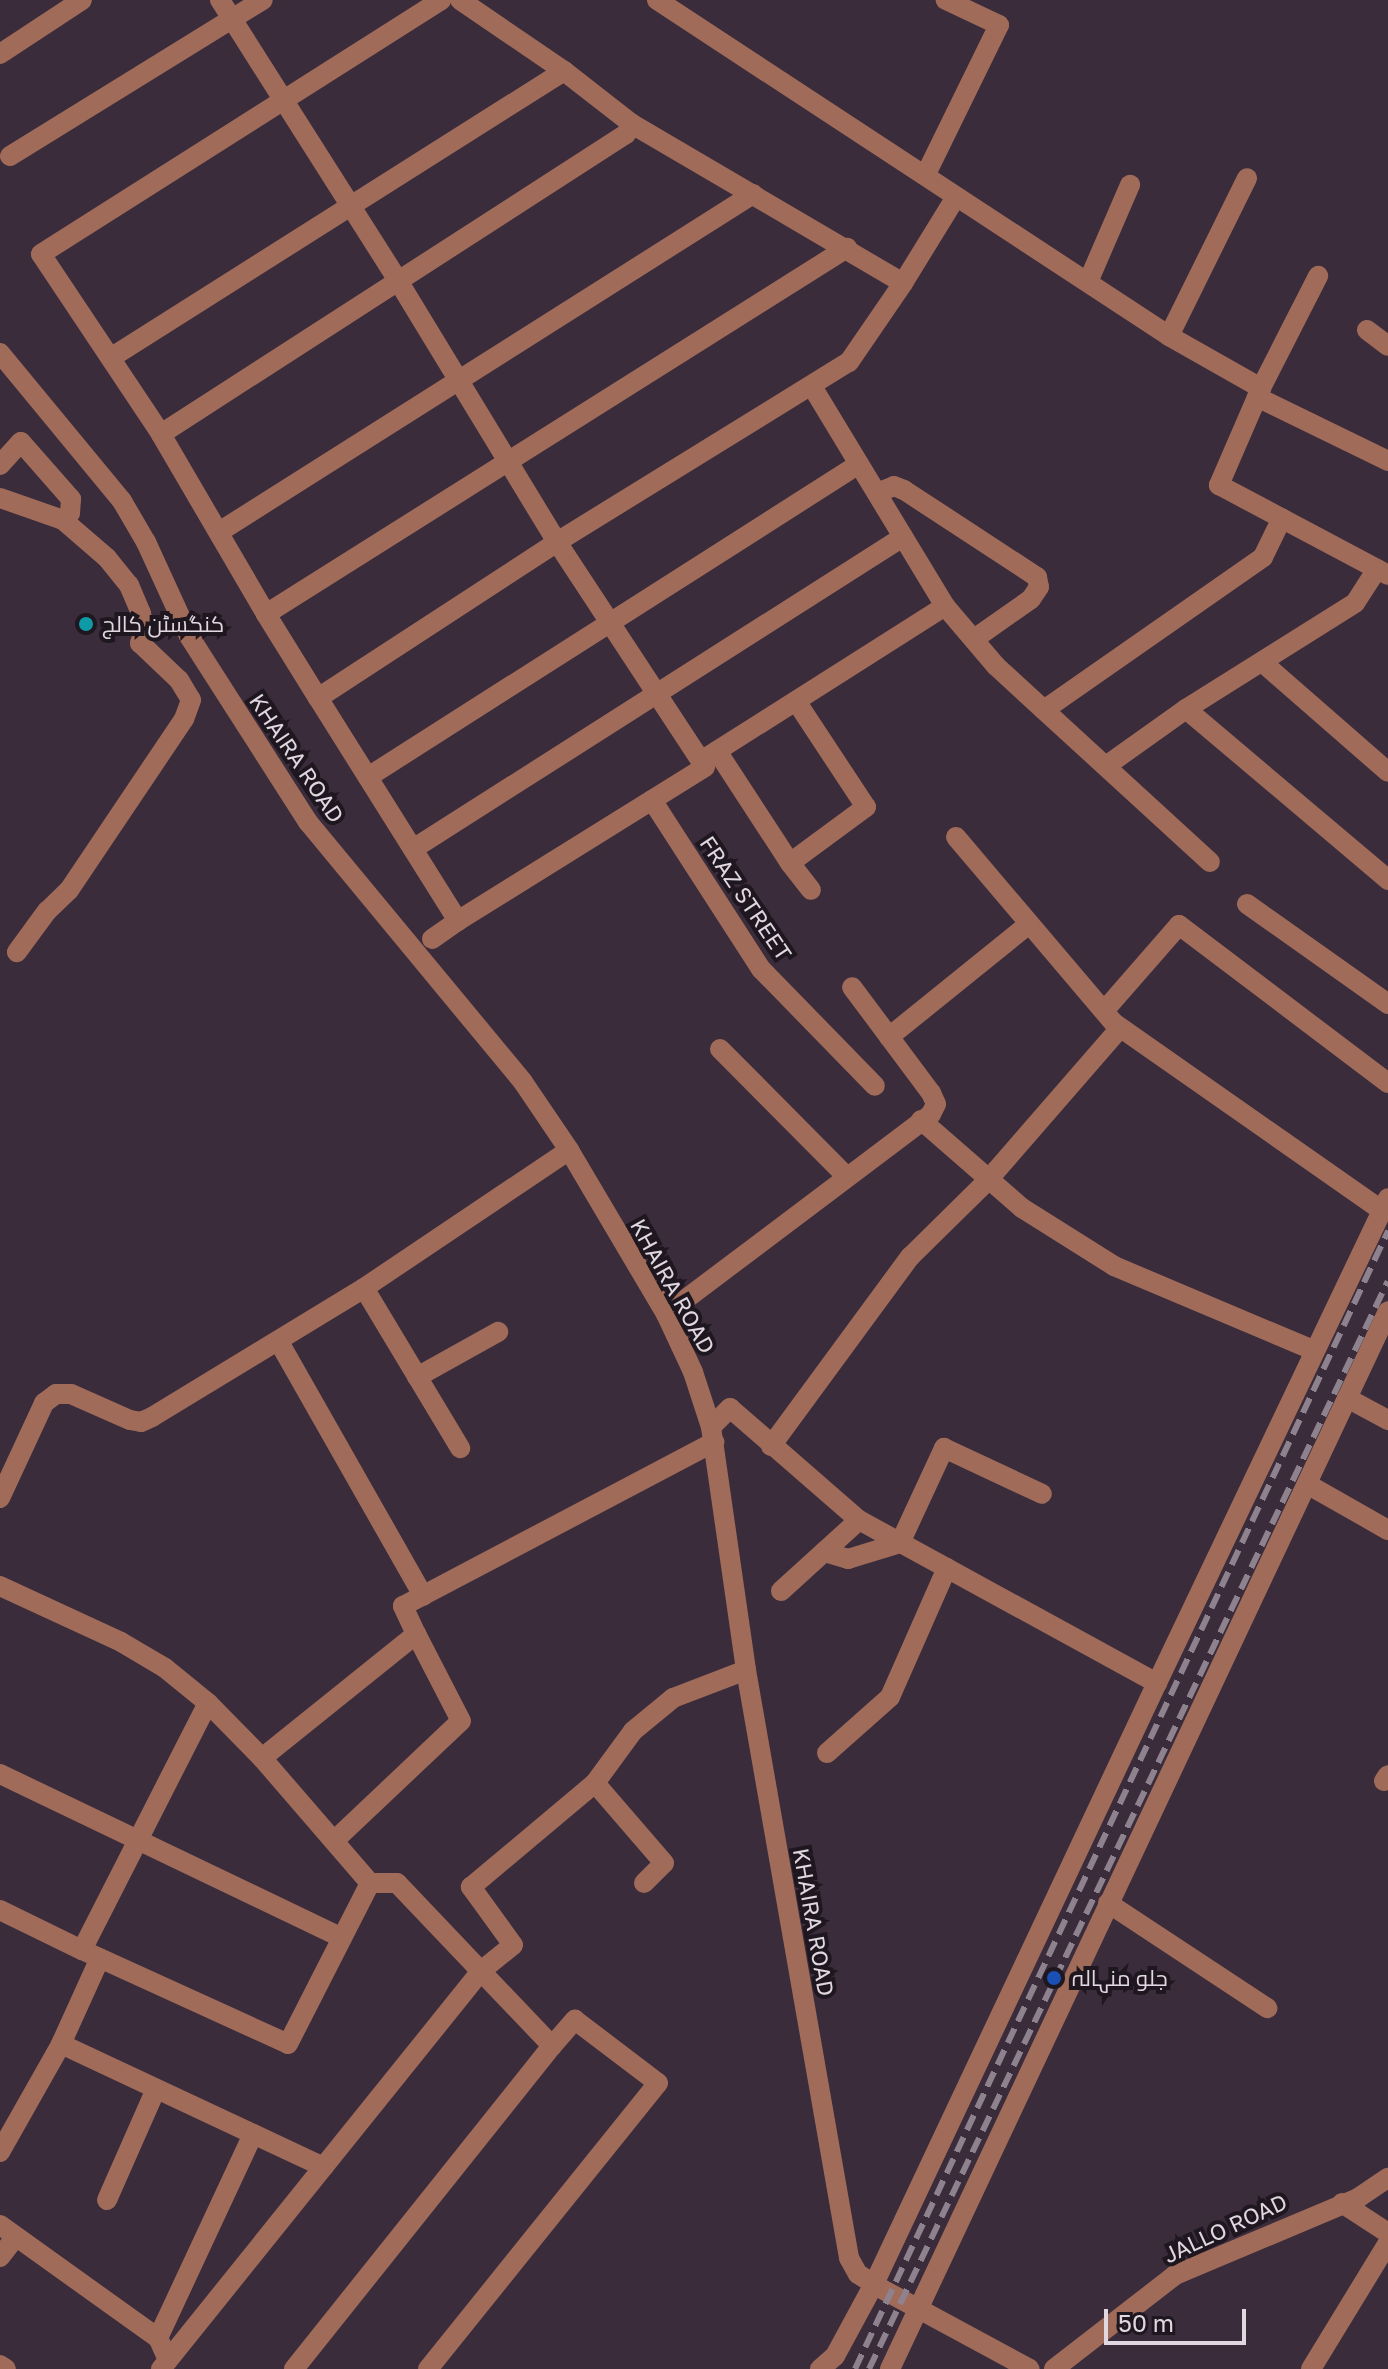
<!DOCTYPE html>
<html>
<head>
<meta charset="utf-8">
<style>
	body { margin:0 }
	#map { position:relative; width:1388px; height:2369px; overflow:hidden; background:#3b2c3c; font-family:"Golos Text",Cairo,sans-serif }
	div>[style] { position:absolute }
	.minor>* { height:20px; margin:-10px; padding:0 10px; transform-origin:10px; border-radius:10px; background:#a06b59 }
	.rail>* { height:6px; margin-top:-3px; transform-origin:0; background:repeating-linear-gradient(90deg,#8e828f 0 16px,transparent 0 24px) }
	.dots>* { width:22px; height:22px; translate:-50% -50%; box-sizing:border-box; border:4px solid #1e171f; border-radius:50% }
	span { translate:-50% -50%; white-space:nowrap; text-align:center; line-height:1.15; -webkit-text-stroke:8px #1e171f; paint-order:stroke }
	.poi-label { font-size:22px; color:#e0d7e1 }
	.left { translate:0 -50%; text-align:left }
	.street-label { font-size:22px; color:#e0d7e1 }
	.scale { position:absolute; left:1104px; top:2309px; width:142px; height:36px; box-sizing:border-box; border:4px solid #e0d7e1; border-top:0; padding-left:10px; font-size:24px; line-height:28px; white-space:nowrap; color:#e0d7e1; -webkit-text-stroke:6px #1e171f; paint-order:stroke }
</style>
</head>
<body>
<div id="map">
	<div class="minor">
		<div style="left:220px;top:0;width:330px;rotate:57.6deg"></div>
		<div style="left:397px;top:279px;width:308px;rotate:58.7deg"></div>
		<div style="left:557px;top:542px;width:343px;rotate:-31.7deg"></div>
		<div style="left:849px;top:362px;width:96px;rotate:-55.6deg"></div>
		<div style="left:903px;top:283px;width:101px;rotate:-58.4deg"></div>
		<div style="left:460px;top:0;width:126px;rotate:34.3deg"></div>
		<div style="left:564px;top:71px;width:86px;rotate:37.9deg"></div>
		<div style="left:632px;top:124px;width:314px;rotate:30.4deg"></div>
		<div style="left:657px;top:0;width:612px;rotate:33.27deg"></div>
		<div style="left:1169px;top:336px;width:106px;rotate:29.5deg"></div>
		<div style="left:1261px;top:388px;width:106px;rotate:113.4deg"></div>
		<div style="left:1219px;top:485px;width:191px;rotate:28deg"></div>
		<div style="left:0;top:54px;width:98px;rotate:-33.4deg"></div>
		<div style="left:10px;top:156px;width:297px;rotate:-31.7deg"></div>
		<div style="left:926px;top:174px;width:166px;rotate:-63.9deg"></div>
		<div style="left:999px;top:25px;width:59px;rotate:-154.7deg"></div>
		<div style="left:1088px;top:282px;width:106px;rotate:-66.6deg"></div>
		<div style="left:1367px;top:330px;width:26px;rotate:37deg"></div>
		<div style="left:1169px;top:336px;width:176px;rotate:-63.7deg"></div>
		<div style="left:0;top:353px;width:192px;rotate:50.5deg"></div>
		<div style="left:122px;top:501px;width:48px;rotate:59.7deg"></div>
		<div style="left:146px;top:542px;width:103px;rotate:65.4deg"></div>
		<div style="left:189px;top:636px;width:221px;rotate:57.4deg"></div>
		<div style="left:308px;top:822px;width:337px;rotate:50.4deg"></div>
		<div style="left:523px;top:1082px;width:82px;rotate:55.9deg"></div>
		<div style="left:569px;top:1150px;width:191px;rotate:59.4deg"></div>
		<div style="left:666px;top:1314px;width:64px;rotate:65deg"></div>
		<div style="left:693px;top:1372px;width:58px;rotate:71.9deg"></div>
		<div style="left:711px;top:1427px;width:246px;rotate:81.8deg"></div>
		<div style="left:746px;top:1670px;width:597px;rotate:80.06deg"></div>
		<div style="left:849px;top:2258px;width:18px;rotate:61deg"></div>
		<div style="left:858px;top:2274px;width:26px;rotate:32deg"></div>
		<div style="left:880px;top:2288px;width:170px;rotate:28.4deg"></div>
		<div style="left:112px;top:357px;width:535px;rotate:-32.32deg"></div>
		<div style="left:1261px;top:388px;width:126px;rotate:-63deg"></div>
		<div style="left:1257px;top:397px;width:146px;rotate:26deg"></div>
		<div style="left:161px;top:434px;width:553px;rotate:-32.83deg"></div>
		<div style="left:626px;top:134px;width:12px;rotate:-59deg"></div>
		<div style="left:0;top:465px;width:31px;rotate:-48deg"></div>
		<div style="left:21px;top:442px;width:76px;rotate:48.7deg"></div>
		<div style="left:71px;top:499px;width:14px;rotate:94deg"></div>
		<div style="left:70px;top:513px;width:10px;rotate:135deg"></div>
		<div style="left:877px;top:493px;width:18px;rotate:-22deg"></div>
		<div style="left:894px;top:486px;width:11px;rotate:22deg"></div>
		<div style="left:904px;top:490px;width:159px;rotate:33.2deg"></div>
		<div style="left:1037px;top:577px;width:10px;rotate:79deg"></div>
		<div style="left:1039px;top:587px;width:14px;rotate:124deg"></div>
		<div style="left:1031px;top:599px;width:70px;rotate:144.9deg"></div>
		<div style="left:0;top:498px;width:67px;rotate:19.2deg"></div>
		<div style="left:63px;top:520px;width:58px;rotate:40.8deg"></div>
		<div style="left:107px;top:558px;width:35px;rotate:51deg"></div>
		<div style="left:129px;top:585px;width:30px;rotate:67deg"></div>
		<div style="left:141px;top:613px;width:18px;rotate:81deg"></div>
		<div style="left:144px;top:631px;width:13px;rotate:108deg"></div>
		<div style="left:140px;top:643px;width:54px;rotate:43.5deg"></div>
		<div style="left:179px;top:680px;width:23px;rotate:59deg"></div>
		<div style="left:191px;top:700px;width:20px;rotate:110deg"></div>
		<div style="left:184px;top:719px;width:206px;rotate:123.9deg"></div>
		<div style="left:69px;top:890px;width:30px;rotate:136deg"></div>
		<div style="left:47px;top:911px;width:51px;rotate:126.2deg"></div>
		<div style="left:219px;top:532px;width:632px;rotate:-32.33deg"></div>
		<div style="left:1377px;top:569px;width:40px;rotate:122.9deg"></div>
		<div style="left:1355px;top:603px;width:199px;rotate:147.9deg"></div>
		<div style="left:1186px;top:709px;width:265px;rotate:40.2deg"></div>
		<div style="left:945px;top:606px;width:79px;rotate:49.6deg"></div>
		<div style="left:996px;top:666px;width:290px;rotate:42.5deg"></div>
		<div style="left:266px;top:614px;width:687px;rotate:-32.21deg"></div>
		<div style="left:1262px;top:662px;width:167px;rotate:41.1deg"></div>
		<div style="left:318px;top:698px;width:285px;rotate:-33.1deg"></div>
		<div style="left:557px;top:542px;width:269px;rotate:56.7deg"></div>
		<div style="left:705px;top:767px;width:291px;rotate:148.1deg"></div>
		<div style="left:458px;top:921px;width:263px;rotate:-122.1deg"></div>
		<div style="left:318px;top:698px;width:99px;rotate:-121.8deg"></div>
		<div style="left:266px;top:614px;width:208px;rotate:-120.3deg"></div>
		<div style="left:161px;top:434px;width:216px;rotate:-123.7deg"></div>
		<div style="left:41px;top:254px;width:474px;rotate:-32.4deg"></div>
		<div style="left:796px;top:701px;width:127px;rotate:56.6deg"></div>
		<div style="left:866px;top:807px;width:94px;rotate:143.6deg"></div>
		<div style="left:790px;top:863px;width:34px;rotate:52deg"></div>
		<div style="left:1044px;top:710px;width:267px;rotate:-34.9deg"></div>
		<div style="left:1263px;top:557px;width:43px;rotate:-64deg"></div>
		<div style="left:717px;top:751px;width:134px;rotate:56.9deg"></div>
		<div style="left:701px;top:761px;width:289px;rotate:-32.4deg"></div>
		<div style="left:945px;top:606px;width:257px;rotate:-121.2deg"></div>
		<div style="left:1106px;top:766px;width:98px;rotate:-35.5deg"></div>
		<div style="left:368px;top:777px;width:582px;rotate:-32.52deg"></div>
		<div style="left:652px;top:800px;width:201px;rotate:57.2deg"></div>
		<div style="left:761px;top:969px;width:163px;rotate:45.7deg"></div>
		<div style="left:956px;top:837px;width:244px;rotate:49.7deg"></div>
		<div style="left:1114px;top:1023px;width:327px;rotate:35deg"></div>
		<div style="left:413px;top:849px;width:581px;rotate:-32.49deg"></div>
		<div style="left:1247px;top:904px;width:173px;rotate:35.3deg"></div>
		<div style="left:432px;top:939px;width:32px;rotate:-35deg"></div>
		<div style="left:1104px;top:1011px;width:114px;rotate:-48.9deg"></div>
		<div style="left:1179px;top:925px;width:262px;rotate:37.1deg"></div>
		<div style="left:889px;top:1037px;width:180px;rotate:-38.9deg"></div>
		<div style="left:720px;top:1049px;width:180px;rotate:45.2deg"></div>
		<div style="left:921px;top:1120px;width:134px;rotate:41.1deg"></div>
		<div style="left:1022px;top:1208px;width:109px;rotate:32.2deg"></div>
		<div style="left:1114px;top:1266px;width:218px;rotate:22.9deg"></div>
		<div style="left:364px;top:1288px;width:187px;rotate:59deg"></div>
		<div style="left:666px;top:1314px;width:332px;rotate:-37deg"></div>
		<div style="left:931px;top:1114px;width:11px;rotate:-63deg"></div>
		<div style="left:936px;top:1104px;width:12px;rotate:-114deg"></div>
		<div style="left:931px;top:1093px;width:132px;rotate:-126.7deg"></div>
		<div style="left:279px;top:1342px;width:292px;rotate:60.4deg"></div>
		<div style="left:417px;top:1377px;width:93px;rotate:-29.1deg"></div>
		<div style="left:1347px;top:1398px;width:47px;rotate:28.2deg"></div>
		<div style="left:711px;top:1427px;width:27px;rotate:-45deg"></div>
		<div style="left:730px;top:1408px;width:171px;rotate:41deg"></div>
		<div style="left:859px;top:1520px;width:340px;rotate:28.7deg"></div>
		<div style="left:1157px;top:1683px;width:537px;rotate:-64.53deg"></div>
		<div style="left:771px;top:1446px;width:235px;rotate:-53.7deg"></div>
		<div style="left:910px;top:1257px;width:110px;rotate:-44.6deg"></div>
		<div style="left:988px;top:1180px;width:201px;rotate:-49deg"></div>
		<div style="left:1307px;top:1484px;width:93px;rotate:29.6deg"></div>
		<div style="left:0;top:1498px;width:105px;rotate:-65.1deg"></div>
		<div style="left:44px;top:1403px;width:15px;rotate:-37deg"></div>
		<div style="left:56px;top:1394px;width:15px"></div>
		<div style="left:71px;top:1394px;width:64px;rotate:23.8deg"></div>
		<div style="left:130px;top:1420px;width:11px;rotate:10deg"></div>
		<div style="left:141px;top:1422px;width:12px;rotate:-24deg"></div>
		<div style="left:152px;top:1417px;width:248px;rotate:-31.3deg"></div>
		<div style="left:364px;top:1288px;width:247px;rotate:-33.9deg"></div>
		<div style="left:824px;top:1552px;width:25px;rotate:16deg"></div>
		<div style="left:848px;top:1559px;width:54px;rotate:-17.1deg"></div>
		<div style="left:900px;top:1543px;width:105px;rotate:-65.1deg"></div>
		<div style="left:944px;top:1448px;width:108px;rotate:25.1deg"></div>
		<div style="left:0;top:1586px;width:133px;rotate:24.8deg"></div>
		<div style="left:121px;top:1642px;width:51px;rotate:30.6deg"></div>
		<div style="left:165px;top:1668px;width:55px;rotate:39.1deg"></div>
		<div style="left:781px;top:1591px;width:105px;rotate:-42.3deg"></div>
		<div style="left:827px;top:1753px;width:84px;rotate:-41.6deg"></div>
		<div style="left:890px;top:1697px;width:141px;rotate:-66.2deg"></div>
		<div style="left:262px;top:1758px;width:165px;rotate:49.2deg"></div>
		<div style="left:0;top:1774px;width:379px;rotate:25.6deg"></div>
		<div style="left:1384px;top:1781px;width:7px;rotate:-56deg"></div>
		<div style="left:335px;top:1840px;width:173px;rotate:-43.4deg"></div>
		<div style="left:461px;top:1721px;width:98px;rotate:-117.3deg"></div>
		<div style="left:644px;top:1883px;width:28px;rotate:-45deg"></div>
		<div style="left:664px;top:1863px;width:106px;rotate:-130.8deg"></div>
		<div style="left:595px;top:1783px;width:64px;rotate:-53.8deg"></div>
		<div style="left:633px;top:1731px;width:52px;rotate:-39.5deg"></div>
		<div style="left:673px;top:1698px;width:78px;rotate:-21deg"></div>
		<div style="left:1108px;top:1903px;width:191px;rotate:33.4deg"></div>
		<div style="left:0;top:1910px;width:91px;rotate:26deg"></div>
		<div style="left:82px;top:1950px;width:277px;rotate:-63deg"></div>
		<div style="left:208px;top:1703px;width:77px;rotate:45.5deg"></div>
		<div style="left:262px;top:1758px;width:198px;rotate:-38.8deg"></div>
		<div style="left:416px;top:1634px;width:31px;rotate:-115deg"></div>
		<div style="left:403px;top:1606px;width:352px;rotate:-27.8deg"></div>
		<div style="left:82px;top:1950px;width:226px;rotate:24.5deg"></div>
		<div style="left:288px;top:2044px;width:181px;rotate:-63deg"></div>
		<div style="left:370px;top:1883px;width:27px"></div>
		<div style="left:397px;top:1883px;width:225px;rotate:46.4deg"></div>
		<div style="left:552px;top:2046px;width:35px;rotate:-49deg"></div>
		<div style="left:575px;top:2020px;width:104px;rotate:37.2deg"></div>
		<div style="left:658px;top:2083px;width:367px;rotate:128.8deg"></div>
		<div style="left:61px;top:2044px;width:290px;rotate:25.1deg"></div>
		<div style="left:0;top:2152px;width:124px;rotate:-60.5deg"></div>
		<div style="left:61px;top:2044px;width:94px;rotate:-65.6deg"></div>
		<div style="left:107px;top:2200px;width:121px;rotate:-66.2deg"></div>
		<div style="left:1342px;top:2203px;width:55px;rotate:33.1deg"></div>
		<div style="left:0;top:2225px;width:194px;rotate:35.6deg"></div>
		<div style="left:0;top:2257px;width:24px;rotate:-52deg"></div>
		<div style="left:168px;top:2360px;width:24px;rotate:-114deg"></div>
		<div style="left:158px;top:2338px;width:225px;rotate:-65deg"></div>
		<div style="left:0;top:2365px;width:7px;rotate:34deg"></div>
		<div style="left:161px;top:2369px;width:511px;rotate:-51.2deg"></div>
		<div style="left:481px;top:1971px;width:41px;rotate:-39.1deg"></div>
		<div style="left:513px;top:1945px;width:72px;rotate:-125.9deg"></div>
		<div style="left:471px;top:1887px;width:162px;rotate:-40deg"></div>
		<div style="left:294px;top:2369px;width:413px;rotate:-51.4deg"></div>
		<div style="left:820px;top:2369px;width:20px;rotate:-41deg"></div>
		<div style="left:835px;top:2356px;width:82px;rotate:-61.6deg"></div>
		<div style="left:874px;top:2284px;width:664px;rotate:-64.79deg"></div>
		<div style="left:890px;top:2369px;width:1169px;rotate:-64.79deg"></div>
		<div style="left:1054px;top:2369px;width:153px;rotate:-37.8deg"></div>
		<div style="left:1175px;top:2275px;width:199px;rotate:-22.8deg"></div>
		<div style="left:1358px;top:2198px;width:36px;rotate:-34deg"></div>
		<div style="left:1311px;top:2369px;width:148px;rotate:-58.6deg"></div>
	</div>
	<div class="rail">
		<div style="left:855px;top:2369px;width:1257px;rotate:-64.9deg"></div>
		<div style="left:869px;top:2369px;width:1205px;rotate:-64.5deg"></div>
	</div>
	<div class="dots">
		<div style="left:86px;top:624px;background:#0f9aa8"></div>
		<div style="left:1054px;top:1978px;background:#1a4fb4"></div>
	</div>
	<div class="poi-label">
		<span class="left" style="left:102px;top:624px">کنگسٹن کالج</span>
		<span class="left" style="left:1072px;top:1978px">جلو منہالہ</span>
	</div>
	<div class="street-label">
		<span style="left:297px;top:758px;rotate:56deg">KHAIRA ROAD</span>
		<span style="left:746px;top:898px;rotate:56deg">FRAZ STREET</span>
		<span style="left:673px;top:1286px;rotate:61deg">KHAIRA ROAD</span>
		<span style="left:814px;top:1922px;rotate:80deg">KHAIRA ROAD</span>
		<span style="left:1225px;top:2228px;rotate:-25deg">JALLO ROAD</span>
	</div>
	<div class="scale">50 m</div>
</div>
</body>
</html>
